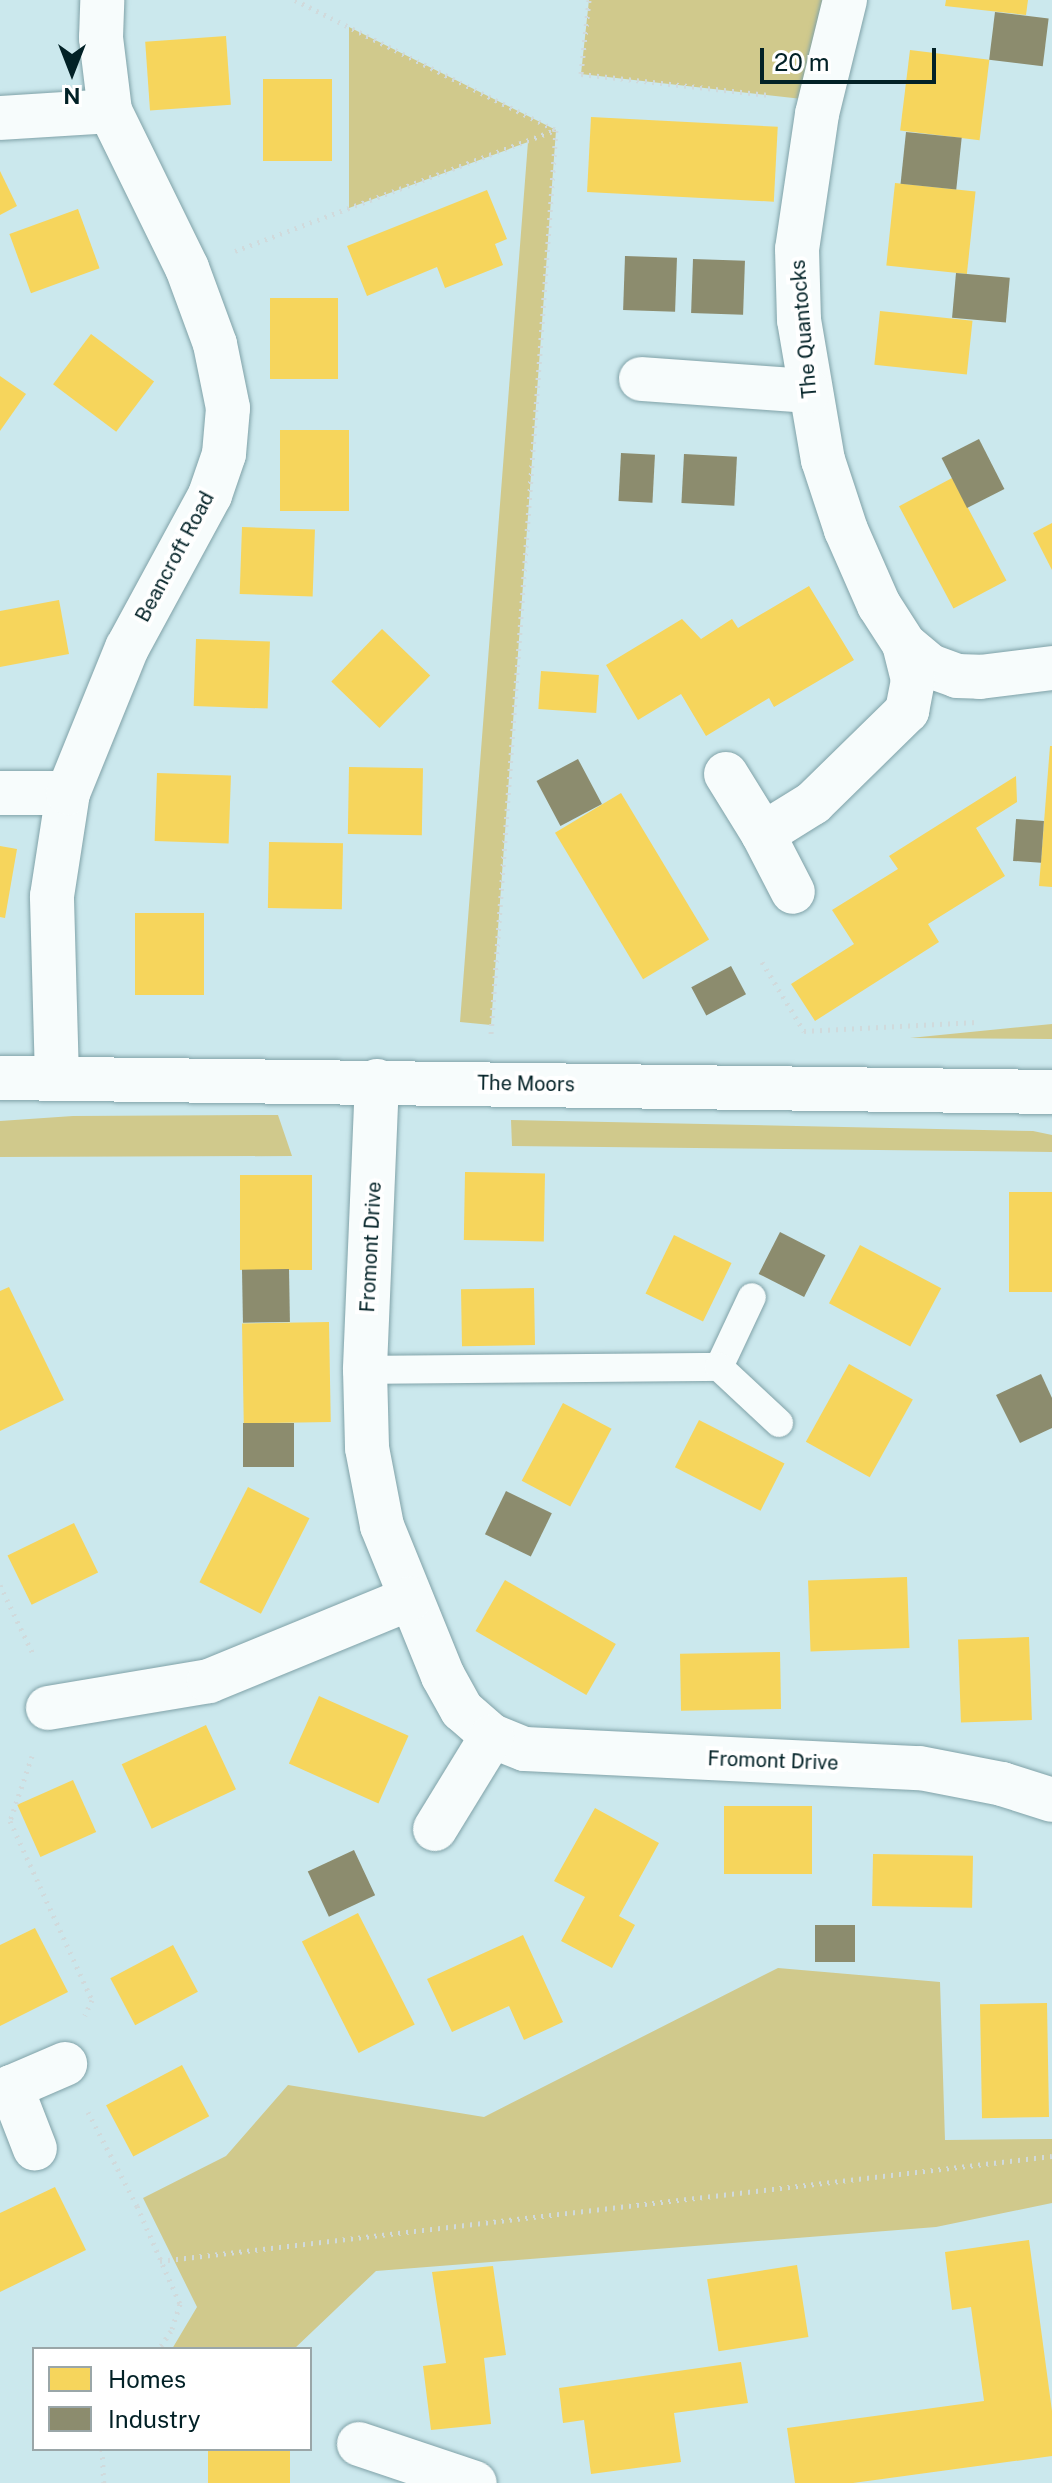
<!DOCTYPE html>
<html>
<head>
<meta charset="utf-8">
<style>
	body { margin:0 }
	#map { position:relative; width:1052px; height:2483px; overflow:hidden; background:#cbe8ed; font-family:"Public Sans",sans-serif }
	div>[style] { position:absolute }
	.green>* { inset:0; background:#d0c98c }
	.homes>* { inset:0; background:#f6d55c; transform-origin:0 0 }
	.industry>* { inset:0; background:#8c8c6e; transform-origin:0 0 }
	.path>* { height:5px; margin-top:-2.5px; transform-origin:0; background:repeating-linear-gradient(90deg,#d0dadc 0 2px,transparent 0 8px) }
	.roads { filter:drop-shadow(0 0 2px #80a2a8) drop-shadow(0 0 2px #80a2a8) }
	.service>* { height:28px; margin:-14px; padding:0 14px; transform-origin:14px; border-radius:14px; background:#f7fcfc }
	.minor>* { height:44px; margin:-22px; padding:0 22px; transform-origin:22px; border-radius:22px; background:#f7fcfc }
	.tertiary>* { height:44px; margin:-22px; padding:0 22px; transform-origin:22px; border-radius:22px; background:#f7fcfc }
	span { translate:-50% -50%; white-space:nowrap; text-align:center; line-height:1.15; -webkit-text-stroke:8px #fff; paint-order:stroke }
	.street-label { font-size:20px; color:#022126 }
	.legend { position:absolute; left:32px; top:2347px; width:280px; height:104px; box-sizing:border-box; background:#fff; border:2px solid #9aa6a8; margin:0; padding:10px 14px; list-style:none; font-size:24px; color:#022126 }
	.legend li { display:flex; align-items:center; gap:16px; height:40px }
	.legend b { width:40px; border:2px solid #9aa6a8 }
	.north { position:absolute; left:32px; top:32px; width:80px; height:80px; -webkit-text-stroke:6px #fff; paint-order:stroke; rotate:180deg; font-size:22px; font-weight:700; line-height:32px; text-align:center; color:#022126 }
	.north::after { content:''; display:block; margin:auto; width:28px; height:36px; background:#022126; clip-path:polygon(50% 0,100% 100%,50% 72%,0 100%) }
	.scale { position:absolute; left:760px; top:48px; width:176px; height:36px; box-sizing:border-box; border:4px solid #022126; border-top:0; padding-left:10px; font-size:24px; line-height:28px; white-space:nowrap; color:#022126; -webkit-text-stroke:6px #fff; paint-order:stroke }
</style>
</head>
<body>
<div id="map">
	<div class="green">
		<div style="clip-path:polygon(589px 0,852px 0,820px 101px,581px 74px)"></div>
		<div style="clip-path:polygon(349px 27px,556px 130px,491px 1025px,460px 1022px,528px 142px,349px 208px)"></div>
		<div style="clip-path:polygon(1052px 1024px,1052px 1039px,910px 1038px)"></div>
		<div style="clip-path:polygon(278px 1115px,292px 1156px,0 1157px,0 1121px,73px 1116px)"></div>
		<div style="clip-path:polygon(511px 1120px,1033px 1131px,1052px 1135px,1052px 1152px,512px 1146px)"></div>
		<div style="clip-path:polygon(778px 1968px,940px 1982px,945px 2140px,1052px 2139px,1052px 2203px,936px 2227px,376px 2271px,294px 2349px,172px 2349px,197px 2307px,143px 2198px,226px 2156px,288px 2085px,484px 2117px)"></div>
	</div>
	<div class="homes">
		<div style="clip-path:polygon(946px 0,1028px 0,1026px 15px,945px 6px)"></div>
		<div style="left:226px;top:36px;width:69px;height:81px;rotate:86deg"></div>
		<div style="left:910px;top:50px;width:80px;height:81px;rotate:7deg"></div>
		<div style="left:263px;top:79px;width:69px;height:82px"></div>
		<div style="left:591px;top:117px;width:187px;height:75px;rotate:3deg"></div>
		<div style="clip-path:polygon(0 171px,17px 206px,0 215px)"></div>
		<div style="left:895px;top:183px;width:81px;height:83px;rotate:6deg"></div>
		<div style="clip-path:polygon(487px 190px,507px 239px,495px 244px,503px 265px,445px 288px,437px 267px,367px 296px,347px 246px)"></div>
		<div style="left:78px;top:209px;width:63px;height:73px;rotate:70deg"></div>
		<div style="left:270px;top:298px;width:68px;height:81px"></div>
		<div style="left:880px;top:311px;width:93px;height:54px;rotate:6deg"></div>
		<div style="left:91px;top:334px;width:79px;height:63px;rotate:37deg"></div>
		<div style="clip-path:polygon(0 376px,26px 394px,0 431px)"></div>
		<div style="left:280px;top:430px;width:69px;height:81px"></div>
		<div style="left:952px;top:478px;width:116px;height:60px;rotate:62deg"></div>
		<div style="clip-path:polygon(1052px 523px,1052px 570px,1033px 533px)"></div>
		<div style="left:242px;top:527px;width:73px;height:67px;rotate:2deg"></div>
		<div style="clip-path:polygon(809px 586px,854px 660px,774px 707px,769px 698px,706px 736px,681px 694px,638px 720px,606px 665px,682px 619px,701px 639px,732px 619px,738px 628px)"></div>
		<div style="clip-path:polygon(59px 600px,69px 654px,0 667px,0 611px)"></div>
		<div style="left:382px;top:629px;width:67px;height:73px;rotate:44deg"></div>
		<div style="left:196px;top:639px;width:74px;height:67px;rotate:2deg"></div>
		<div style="left:541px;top:671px;width:58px;height:38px;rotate:4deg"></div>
		<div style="clip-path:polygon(1050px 746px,1052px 746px,1052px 887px,1039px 886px)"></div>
		<div style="left:349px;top:767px;width:74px;height:67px;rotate:1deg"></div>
		<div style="left:157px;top:773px;width:74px;height:68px;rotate:2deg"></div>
		<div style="clip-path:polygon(1016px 776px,1017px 802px,976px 828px,1005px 876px,928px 924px,939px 942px,815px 1021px,791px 984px,854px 944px,832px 910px,898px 869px,889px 856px)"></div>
		<div style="left:621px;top:793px;width:171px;height:77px;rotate:59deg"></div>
		<div style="left:269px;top:842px;width:74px;height:66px;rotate:1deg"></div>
		<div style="clip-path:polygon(0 846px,17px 849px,5px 918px,0 917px)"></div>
		<div style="left:204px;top:913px;width:82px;height:69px;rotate:90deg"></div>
		<div style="left:465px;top:1172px;width:80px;height:68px;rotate:1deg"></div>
		<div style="left:240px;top:1175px;width:72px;height:95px"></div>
		<div style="left:1009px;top:1192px;width:43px;height:100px"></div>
		<div style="left:674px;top:1235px;width:64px;height:65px;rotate:26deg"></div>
		<div style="left:860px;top:1245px;width:92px;height:66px;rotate:28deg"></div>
		<div style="clip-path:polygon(9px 1287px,64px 1400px,0 1431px,0 1291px)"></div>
		<div style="left:534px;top:1288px;width:57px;height:73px;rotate:89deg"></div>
		<div style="left:329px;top:1322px;width:100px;height:87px;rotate:89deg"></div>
		<div style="left:849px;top:1364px;width:73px;height:89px;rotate:29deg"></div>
		<div style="left:563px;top:1403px;width:55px;height:88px;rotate:28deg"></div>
		<div style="left:699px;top:1420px;width:96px;height:53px;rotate:27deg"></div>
		<div style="left:248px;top:1487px;width:69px;height:107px;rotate:27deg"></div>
		<div style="left:74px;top:1523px;width:55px;height:74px;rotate:64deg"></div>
		<div style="left:907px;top:1577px;width:71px;height:99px;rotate:88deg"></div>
		<div style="left:505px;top:1580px;width:128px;height:59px;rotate:30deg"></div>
		<div style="left:1029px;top:1637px;width:83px;height:71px;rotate:88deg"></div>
		<div style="left:780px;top:1652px;width:57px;height:100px;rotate:89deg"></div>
		<div style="left:319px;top:1696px;width:98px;height:74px;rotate:24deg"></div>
		<div style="left:206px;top:1725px;width:71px;height:93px;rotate:65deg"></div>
		<div style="left:73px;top:1780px;width:57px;height:61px;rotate:66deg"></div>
		<div style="left:724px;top:1806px;width:88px;height:68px"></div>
		<div style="clip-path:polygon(595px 1808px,659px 1843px,619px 1916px,635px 1925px,612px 1968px,561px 1941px,585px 1897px,554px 1881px)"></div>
		<div style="left:873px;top:1854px;width:100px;height:52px;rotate:1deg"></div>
		<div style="left:358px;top:1913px;width:125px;height:63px;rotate:63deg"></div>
		<div style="clip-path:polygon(35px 1928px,68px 1992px,0 2026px,0 1945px)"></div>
		<div style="clip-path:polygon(523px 1935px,563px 2022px,524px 2040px,509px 2006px,452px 2032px,427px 1979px)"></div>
		<div style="left:173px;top:1945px;width:53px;height:71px;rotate:62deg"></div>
		<div style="left:1047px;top:2003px;width:114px;height:67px;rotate:89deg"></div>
		<div style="left:182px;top:2065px;width:58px;height:86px;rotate:62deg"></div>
		<div style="clip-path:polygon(55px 2187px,86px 2250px,0 2292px,0 2213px)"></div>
		<div style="clip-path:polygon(1029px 2240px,1052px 2411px,1052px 2456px,853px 2483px,795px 2483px,787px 2428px,984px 2401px,971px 2307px,952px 2310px,945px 2252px)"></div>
		<div style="left:797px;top:2265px;width:73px;height:91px;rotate:81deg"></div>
		<div style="clip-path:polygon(493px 2266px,506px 2355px,484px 2358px,491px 2424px,431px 2430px,423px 2366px,446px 2363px,432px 2272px)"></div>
		<div style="clip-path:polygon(741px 2362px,748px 2403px,674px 2413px,681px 2462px,591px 2474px,584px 2420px,563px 2423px,559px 2388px)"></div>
		<div style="left:208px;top:2449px;width:82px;height:34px"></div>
	</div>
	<div class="industry">
		<div style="left:995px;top:12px;width:54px;height:48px;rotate:7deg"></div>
		<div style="left:906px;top:132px;width:56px;height:52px;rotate:6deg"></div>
		<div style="left:625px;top:256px;width:52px;height:54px;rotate:2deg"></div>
		<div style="left:693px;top:259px;width:52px;height:54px;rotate:2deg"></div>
		<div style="left:956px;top:273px;width:54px;height:45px;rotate:5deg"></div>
		<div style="left:979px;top:439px;width:56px;height:42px;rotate:63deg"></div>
		<div style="left:621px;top:453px;width:34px;height:48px;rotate:3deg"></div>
		<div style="left:684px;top:454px;width:53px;height:49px;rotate:3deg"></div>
		<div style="left:578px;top:759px;width:51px;height:47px;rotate:62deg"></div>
		<div style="left:1016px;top:819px;width:28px;height:42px;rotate:4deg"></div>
		<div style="left:731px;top:966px;width:32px;height:45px;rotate:62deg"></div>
		<div style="left:780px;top:1232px;width:51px;height:47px;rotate:27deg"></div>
		<div style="left:289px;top:1269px;width:53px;height:47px;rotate:89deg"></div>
		<div style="clip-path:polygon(1041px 1374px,1052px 1398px,1052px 1428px,1020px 1443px,996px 1395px)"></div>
		<div style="left:243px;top:1423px;width:51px;height:44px"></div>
		<div style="left:506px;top:1491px;width:51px;height:48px;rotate:26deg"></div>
		<div style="left:354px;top:1850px;width:50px;height:51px;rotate:65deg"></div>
		<div style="left:815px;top:1925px;width:40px;height:37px"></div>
	</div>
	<div class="path">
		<div style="left:295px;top:0;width:292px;rotate:26.5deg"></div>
		<div style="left:556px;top:130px;width:906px;rotate:94.11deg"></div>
		<div style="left:589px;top:0;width:74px;rotate:96.2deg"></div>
		<div style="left:581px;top:74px;width:187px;rotate:6.4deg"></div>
		<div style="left:235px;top:251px;width:342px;rotate:-20.7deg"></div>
		<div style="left:762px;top:962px;width:81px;rotate:58.7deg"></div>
		<div style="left:804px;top:1031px;width:173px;rotate:-3deg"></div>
		<div style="left:0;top:1585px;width:79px;rotate:64.4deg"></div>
		<div style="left:32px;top:1756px;width:69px;rotate:108.7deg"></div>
		<div style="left:10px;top:1821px;width:197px;rotate:65.4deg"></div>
		<div style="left:92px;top:2000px;width:17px;rotate:115deg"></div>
		<div style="left:88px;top:2112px;width:106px;rotate:62.5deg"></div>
		<div style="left:137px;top:2206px;width:107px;rotate:66.3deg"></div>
		<div style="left:180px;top:2304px;width:28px;rotate:108deg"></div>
		<div style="left:171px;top:2331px;width:22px;rotate:124deg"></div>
		<div style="left:160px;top:2261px;width:898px;rotate:-6.71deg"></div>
		<div style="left:102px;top:2449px;width:34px;rotate:87deg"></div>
	</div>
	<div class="roads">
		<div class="service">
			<div style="left:719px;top:1367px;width:77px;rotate:-64.8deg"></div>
			<div style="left:365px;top:1370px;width:354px;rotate:-0.5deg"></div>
			<div style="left:719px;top:1367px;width:82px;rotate:43deg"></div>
		</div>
		<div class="minor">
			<div style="left:845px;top:0;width:117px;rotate:103.8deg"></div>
			<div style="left:817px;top:114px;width:136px;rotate:98.4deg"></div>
			<div style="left:797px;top:249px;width:71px;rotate:88.4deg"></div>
			<div style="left:799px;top:320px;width:142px;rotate:80.3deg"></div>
			<div style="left:823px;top:460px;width:74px;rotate:71.8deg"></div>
			<div style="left:846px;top:530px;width:82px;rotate:66.3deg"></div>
			<div style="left:879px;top:605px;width:46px;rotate:57.3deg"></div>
			<div style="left:904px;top:644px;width:34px;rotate:40deg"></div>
			<div style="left:930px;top:666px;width:29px;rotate:20deg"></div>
			<div style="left:957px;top:676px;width:23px;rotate:2deg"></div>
			<div style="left:980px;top:677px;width:73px;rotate:-7.1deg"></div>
			<div style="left:0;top:118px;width:110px;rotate:-3.6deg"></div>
			<div style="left:641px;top:379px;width:168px;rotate:4.1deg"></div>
			<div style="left:726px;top:774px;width:70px;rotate:58.3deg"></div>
			<div style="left:763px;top:834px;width:59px;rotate:-31.8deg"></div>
			<div style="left:813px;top:803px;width:132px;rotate:-44.4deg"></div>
			<div style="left:907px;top:711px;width:32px;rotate:-79deg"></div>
			<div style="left:913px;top:680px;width:37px;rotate:-104deg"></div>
			<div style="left:0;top:793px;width:68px"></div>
			<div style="left:763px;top:834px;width:65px;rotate:62.7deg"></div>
			<div style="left:57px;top:1078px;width:182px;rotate:-91.6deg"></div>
			<div style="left:52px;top:896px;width:104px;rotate:-81.2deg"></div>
			<div style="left:68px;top:793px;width:157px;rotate:-67.9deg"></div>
			<div style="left:127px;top:648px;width:174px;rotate:-61.5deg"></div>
			<div style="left:210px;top:495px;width:43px;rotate:-71.1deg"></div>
			<div style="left:224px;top:454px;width:46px;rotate:-85deg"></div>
			<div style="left:228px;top:408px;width:65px;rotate:-101.5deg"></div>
			<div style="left:215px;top:344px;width:81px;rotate:-110.2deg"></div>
			<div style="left:187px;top:268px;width:175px;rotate:-116.1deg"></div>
			<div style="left:110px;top:111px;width:74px;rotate:-97deg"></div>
			<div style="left:101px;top:38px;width:38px;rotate:-88deg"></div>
			<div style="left:377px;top:1081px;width:289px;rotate:92.4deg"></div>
			<div style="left:365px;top:1370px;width:78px;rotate:88.5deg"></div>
			<div style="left:367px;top:1448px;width:79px;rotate:79.1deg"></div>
			<div style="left:382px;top:1526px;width:162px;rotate:67.9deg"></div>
			<div style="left:443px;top:1676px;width:39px;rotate:61deg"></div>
			<div style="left:462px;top:1710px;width:40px;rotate:41deg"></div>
			<div style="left:492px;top:1736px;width:35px;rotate:22deg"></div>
			<div style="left:525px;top:1749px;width:395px;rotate:2.8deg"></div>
			<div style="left:920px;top:1768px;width:84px;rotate:11deg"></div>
			<div style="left:1002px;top:1784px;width:52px;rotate:17.7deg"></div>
			<div style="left:48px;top:1708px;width:163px;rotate:-9.5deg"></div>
			<div style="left:209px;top:1681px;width:218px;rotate:-22.3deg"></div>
			<div style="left:435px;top:1829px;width:109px;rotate:-58.5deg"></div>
			<div style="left:11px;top:2087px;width:66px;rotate:68.8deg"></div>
			<div style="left:0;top:2092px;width:71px;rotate:-23.3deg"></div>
			<div style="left:359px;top:2444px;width:122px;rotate:18.6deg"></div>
		</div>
		<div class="tertiary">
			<div style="left:0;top:1078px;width:1052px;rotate:0.76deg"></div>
		</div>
	</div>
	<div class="street-label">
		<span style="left:804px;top:329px;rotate:-95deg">The Quantocks</span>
		<span style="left:175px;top:557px;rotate:-62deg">Beancroft Road</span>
		<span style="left:526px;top:1084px;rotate:1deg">The Moors</span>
		<span style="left:371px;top:1247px;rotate:-87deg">Fromont Drive</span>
		<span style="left:773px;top:1761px;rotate:2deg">Fromont Drive</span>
	</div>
	<ul class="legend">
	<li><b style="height:22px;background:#f6d55c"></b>Homes</li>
	<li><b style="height:22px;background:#8c8c6e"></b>Industry</li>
	</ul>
	<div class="north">N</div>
	<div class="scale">20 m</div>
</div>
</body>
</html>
